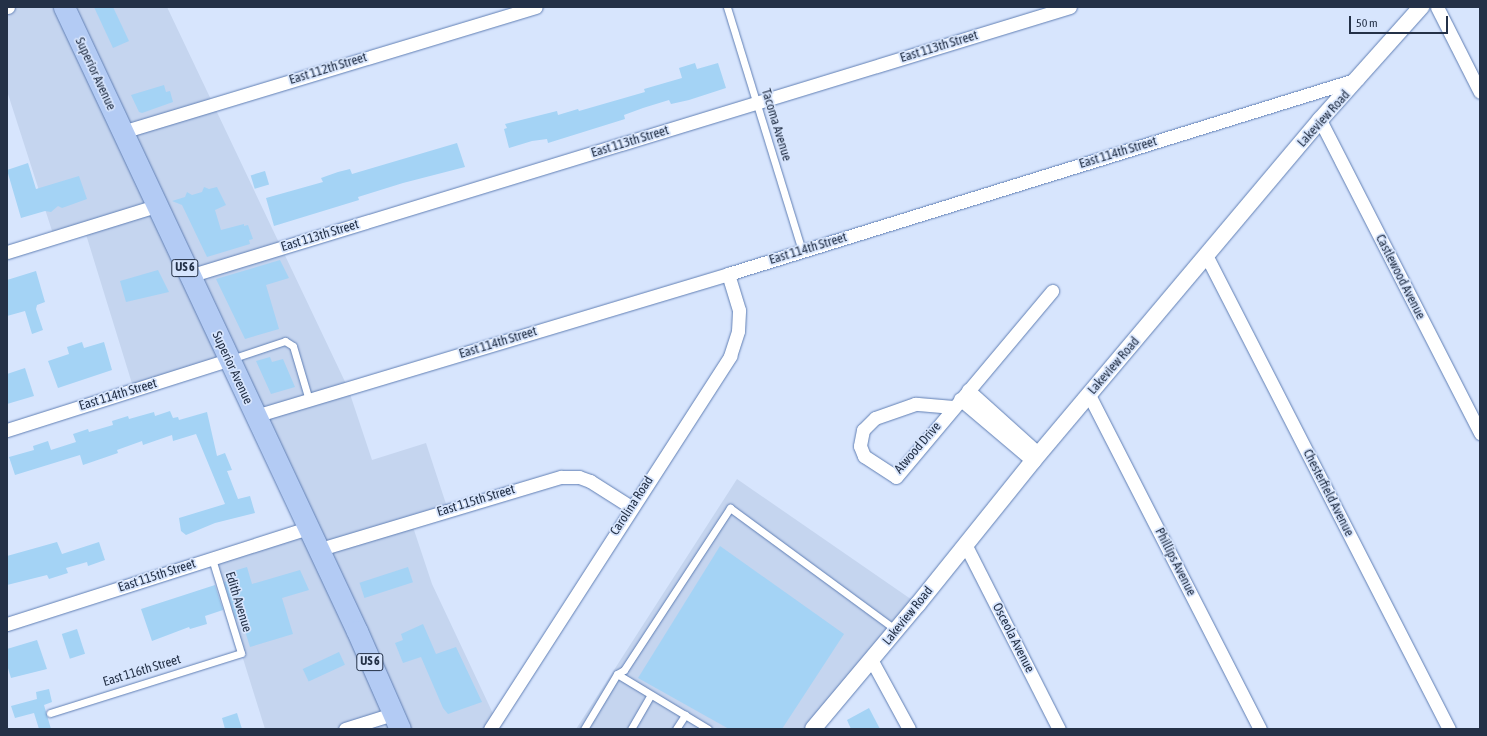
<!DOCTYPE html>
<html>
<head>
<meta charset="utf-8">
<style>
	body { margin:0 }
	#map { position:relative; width:1487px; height:736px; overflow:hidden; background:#d7e5fd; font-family:"Asap Condensed",sans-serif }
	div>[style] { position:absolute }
	.built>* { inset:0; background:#c5d5ef }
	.building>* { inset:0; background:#a4d3f5; transform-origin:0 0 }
	.roads { filter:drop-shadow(0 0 1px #607fb4) drop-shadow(0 0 1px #607fb4) }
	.service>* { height:7px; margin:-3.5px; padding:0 3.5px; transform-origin:3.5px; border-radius:3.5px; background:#fff }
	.minor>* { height:13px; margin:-6.5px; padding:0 6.5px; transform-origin:6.5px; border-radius:6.5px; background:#fff }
	.tertiary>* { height:16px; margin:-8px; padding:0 8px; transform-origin:8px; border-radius:8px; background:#fff }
	.primary>* { height:21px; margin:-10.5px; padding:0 10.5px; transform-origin:10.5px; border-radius:10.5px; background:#b3cbf4 }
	span { translate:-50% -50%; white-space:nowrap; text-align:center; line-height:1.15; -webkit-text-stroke:3.5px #d7e5fd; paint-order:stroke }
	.shield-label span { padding:1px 3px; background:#d7e5fd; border:1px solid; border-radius:3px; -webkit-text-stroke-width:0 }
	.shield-label { font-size:12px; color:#243147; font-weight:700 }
	.street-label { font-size:13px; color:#243147 }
	.frame { position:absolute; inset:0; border:8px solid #243147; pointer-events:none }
	.scale { position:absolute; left:1349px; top:16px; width:99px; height:18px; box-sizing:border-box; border:2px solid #243147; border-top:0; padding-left:5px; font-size:12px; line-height:14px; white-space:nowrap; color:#243147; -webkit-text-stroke:3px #d7e5fd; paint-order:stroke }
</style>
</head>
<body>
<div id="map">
	<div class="built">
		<div style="clip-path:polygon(7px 7px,167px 7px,348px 388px,372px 460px,426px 443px,448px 510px,411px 521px,432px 584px,496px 720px,490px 729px,265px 729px,212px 559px,307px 528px,228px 360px,134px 390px,84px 228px,54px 237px,7px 91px)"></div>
		<div style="clip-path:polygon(737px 479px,918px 604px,813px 729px,576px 729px)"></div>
	</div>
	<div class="building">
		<div style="clip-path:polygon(94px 7px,113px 7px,129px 41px,113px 48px)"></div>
		<div style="clip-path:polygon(695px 63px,697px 69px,718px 63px,726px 88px,689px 100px,671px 104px,669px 100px,643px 108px,624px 115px,625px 119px,548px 143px,547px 139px,532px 141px,509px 148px,504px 129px,507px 128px,505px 124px,557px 111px,558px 115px,578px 109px,579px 111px,645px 92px,644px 89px,682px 78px,679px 68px)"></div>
		<div style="clip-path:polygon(164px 85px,166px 92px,170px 91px,173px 102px,142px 113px,139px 112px,131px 95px)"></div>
		<div style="clip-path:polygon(457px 143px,465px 167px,403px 183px,358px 197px,359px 200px,274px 226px,266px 198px,323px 182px,321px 178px,338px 172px,350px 169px,352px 174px)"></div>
		<div style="clip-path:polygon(28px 163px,36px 189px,79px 176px,87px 199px,62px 208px,58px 206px,51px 212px,45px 211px,21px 218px,7px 170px)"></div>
		<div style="left:265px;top:171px;width:14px;height:15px;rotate:73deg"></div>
		<div style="clip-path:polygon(204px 187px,209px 189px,217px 187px,226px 205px,215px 210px,221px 230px,244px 224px,244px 226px,248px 225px,253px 239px,249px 240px,250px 244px,207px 257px,182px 205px,172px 201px,185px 197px,187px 192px,192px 195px,202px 192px)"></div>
		<div style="clip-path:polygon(280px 260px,289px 278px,266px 285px,279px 329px,245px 339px,216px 279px)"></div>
		<div style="clip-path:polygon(158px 270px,169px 292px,126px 302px,120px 281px)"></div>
		<div style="clip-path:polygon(36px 271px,45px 302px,37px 305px,36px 309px,43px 330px,32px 334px,25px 311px,7px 316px,7px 280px)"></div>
		<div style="clip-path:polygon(82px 342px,84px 348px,104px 342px,112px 370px,58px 388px,48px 361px,69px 354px,67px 347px)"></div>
		<div style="clip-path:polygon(270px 357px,272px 362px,283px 359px,295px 387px,271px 394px,256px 361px)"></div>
		<div style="clip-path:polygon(25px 368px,34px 396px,7px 404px,7px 374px)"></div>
		<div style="clip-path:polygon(170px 411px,173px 418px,178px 417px,179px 420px,207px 412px,217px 456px,225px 453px,232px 470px,227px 471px,238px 499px,250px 496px,255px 513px,215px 523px,186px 535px,181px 531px,179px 518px,225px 504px,196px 434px,173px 441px,172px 435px,143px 445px,142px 441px,117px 450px,118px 453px,83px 465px,80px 455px,15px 475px,9px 457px,34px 450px,33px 446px,48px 441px,51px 450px,76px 442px,73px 434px,88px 429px,89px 432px,113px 425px,112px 421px,128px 416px,129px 419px,154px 412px,155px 416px)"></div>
		<div style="clip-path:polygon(57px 542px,62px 554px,99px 542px,105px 560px,88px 566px,87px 562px,66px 568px,68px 573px,49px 579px,47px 575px,7px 585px,7px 556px)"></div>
		<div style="clip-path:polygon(720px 546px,844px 634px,782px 729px,729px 729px,638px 678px)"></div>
		<div style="clip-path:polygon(247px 567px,252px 584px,300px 570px,309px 590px,282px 598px,293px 634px,250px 647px,241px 618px,236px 619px,224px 582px,230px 580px,227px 573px)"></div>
		<div style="left:408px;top:567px;width:16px;height:51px;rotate:72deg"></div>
		<div style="clip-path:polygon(215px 585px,223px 610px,205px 616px,207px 624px,190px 629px,189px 627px,152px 641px,141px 609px)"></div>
		<div style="clip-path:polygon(423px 624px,436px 654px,456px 647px,482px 702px,448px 714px,443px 708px,421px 657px,403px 663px,395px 643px,403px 640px,401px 634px)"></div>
		<div style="left:77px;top:629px;width:26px;height:16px;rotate:72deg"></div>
		<div style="clip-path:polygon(37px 640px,47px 669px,11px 678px,7px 665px,7px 649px)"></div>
		<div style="left:339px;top:652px;width:14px;height:40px;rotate:65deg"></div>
		<div style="clip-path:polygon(49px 689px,52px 702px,44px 705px,51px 729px,39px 729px,34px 713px,15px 718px,11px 706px,37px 699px,36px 692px)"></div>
		<div style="clip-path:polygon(869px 708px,880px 729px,851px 729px,847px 720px)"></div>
		<div style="clip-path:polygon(237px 713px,242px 729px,225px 729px,222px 718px)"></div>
	</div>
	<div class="roads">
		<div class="service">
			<div style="left:727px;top:7px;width:255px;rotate:72.9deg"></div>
			<div style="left:231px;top:359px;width:57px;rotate:-18.4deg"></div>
			<div style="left:285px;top:341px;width:9px;rotate:32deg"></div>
			<div style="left:293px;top:346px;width:56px;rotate:73.5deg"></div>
			<div style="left:617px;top:674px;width:106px;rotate:31.1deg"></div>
			<div style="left:50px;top:713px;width:200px;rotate:-17.4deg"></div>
			<div style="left:241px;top:653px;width:98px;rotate:-107.1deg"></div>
			<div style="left:584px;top:729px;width:64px;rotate:-59deg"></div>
			<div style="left:617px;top:674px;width:8px;rotate:-30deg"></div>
			<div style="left:624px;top:670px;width:194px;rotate:-56.8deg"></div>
			<div style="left:730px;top:508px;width:206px;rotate:36.3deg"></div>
			<div style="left:631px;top:729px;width:39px;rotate:-60deg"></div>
			<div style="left:676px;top:729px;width:17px;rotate:-57deg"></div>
		</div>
		<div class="minor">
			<div style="left:7px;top:7px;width:1px"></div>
			<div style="left:1437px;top:7px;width:95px;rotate:63.2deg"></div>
			<div style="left:1320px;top:120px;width:352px;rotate:62.9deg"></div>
			<div style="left:122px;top:132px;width:432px;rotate:-16.8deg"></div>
			<div style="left:7px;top:252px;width:156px;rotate:-17.2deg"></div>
			<div style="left:1207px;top:257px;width:530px;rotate:62.86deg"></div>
			<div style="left:189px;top:276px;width:921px;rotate:-16.98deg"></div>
			<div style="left:968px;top:390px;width:96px;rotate:42deg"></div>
			<div style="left:1089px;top:395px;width:375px;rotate:62.9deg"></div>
			<div style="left:960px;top:399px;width:96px;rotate:40.3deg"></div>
			<div style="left:953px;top:407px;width:38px;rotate:-175deg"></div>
			<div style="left:915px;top:404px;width:42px;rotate:160.7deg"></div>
			<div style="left:875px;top:418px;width:17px;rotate:135deg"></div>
			<div style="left:863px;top:430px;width:16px;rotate:101deg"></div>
			<div style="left:860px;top:446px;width:11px;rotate:68deg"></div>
			<div style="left:864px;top:456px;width:38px;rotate:33deg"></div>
			<div style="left:896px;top:477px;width:243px;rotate:-50deg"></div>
			<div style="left:255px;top:416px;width:494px;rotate:-16.7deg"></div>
			<div style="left:728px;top:274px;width:659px;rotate:-17.2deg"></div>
			<div style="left:7px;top:430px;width:232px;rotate:-17.6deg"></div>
			<div style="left:966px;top:546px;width:205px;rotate:63.1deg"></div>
			<div style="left:317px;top:550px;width:255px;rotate:-16.7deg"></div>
			<div style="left:561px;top:477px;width:18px"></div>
			<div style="left:579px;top:477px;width:12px;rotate:20deg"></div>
			<div style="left:590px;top:481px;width:49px;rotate:32.4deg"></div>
			<div style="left:7px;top:624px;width:315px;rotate:-17.7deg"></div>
			<div style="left:872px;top:661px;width:77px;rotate:61.4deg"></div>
			<div style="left:345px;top:729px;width:50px;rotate:-17.4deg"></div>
			<div style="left:490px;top:729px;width:444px;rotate:-57.2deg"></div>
			<div style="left:730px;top:356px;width:26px;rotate:-72deg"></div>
			<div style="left:738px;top:331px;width:21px;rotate:-87deg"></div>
			<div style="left:739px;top:310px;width:38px;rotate:-107deg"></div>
		</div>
		<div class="tertiary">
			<div style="left:813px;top:729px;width:163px;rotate:-50deg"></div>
			<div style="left:918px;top:604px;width:184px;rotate:-51.2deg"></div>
			<div style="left:1033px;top:461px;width:446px;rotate:-49.9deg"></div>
			<div style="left:1320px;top:120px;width:152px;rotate:-48.2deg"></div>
		</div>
		<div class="primary">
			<div style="left:64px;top:7px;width:689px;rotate:64.85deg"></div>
			<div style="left:357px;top:631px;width:107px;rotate:66.3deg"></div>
		</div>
	</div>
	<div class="shield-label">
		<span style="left:185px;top:268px">US 6</span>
		<span style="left:370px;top:662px">US 6</span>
	</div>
	<div class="street-label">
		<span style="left:939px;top:47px;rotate:-17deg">East 113th Street</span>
		<span style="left:328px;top:69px;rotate:-17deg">East 112th Street</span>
		<span style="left:95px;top:74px;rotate:65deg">Superior Avenue</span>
		<span style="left:1324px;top:119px;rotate:-48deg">Lakeview Road</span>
		<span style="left:776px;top:125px;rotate:73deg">Tacoma Avenue</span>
		<span style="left:630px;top:142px;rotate:-17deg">East 113th Street</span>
		<span style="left:1118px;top:153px;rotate:-17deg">East 114th Street</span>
		<span style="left:320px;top:236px;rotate:-17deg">East 113th Street</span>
		<span style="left:808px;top:249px;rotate:-17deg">East 114th Street</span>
		<span style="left:1400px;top:277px;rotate:63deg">Castlewood Avenue</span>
		<span style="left:498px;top:343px;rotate:-17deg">East 114th Street</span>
		<span style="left:1114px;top:366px;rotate:-49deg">Lakeview Road</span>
		<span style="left:232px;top:368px;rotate:65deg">Superior Avenue</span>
		<span style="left:118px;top:395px;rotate:-17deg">East 114th Street</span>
		<span style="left:918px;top:448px;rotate:-49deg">Atwood Drive</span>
		<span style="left:1328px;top:493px;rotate:63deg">Chesterfield Avenue</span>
		<span style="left:476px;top:501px;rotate:-17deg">East 115th Street</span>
		<span style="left:632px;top:506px;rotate:-57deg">Carolina Road</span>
		<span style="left:1175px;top:562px;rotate:63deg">Phillips Avenue</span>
		<span style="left:157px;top:576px;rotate:-18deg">East 115th Street</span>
		<span style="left:238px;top:602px;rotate:73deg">Edith Avenue</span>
		<span style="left:908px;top:616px;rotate:-51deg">Lakeview Road</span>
		<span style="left:1013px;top:638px;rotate:63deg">Osceola Avenue</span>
		<span style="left:142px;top:671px;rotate:-17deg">East 116th Street</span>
	</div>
	<div class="frame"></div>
	<div class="scale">50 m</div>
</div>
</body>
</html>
